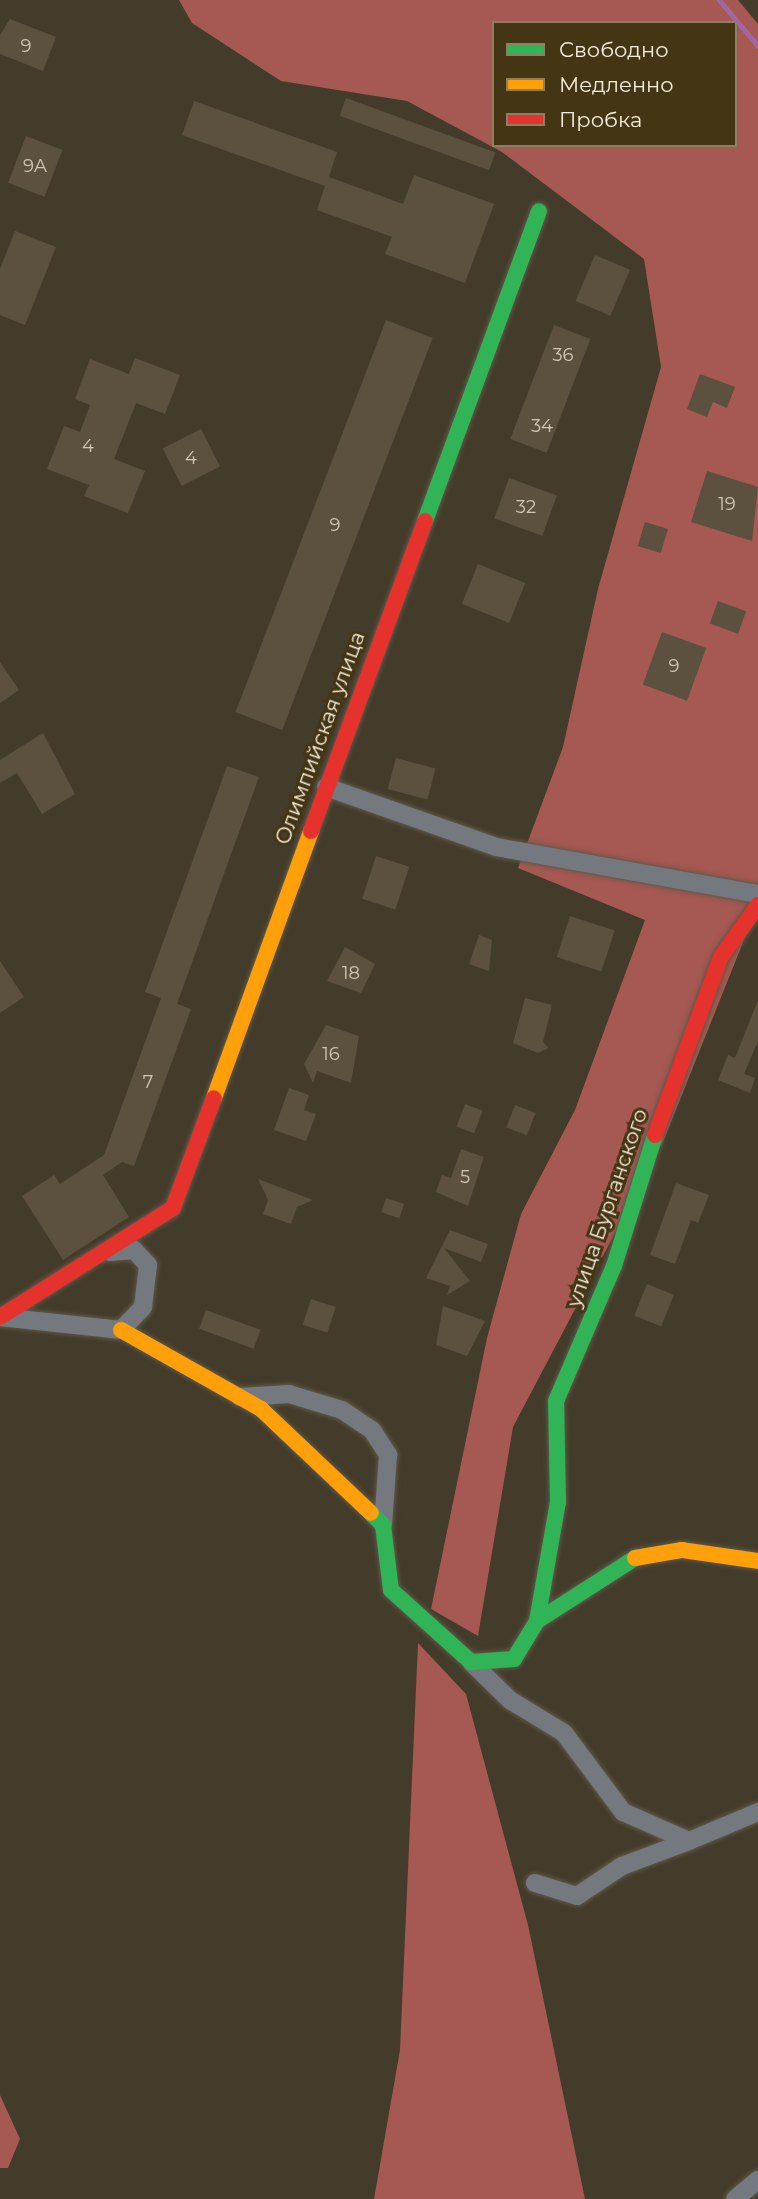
<!DOCTYPE html>
<html>
<head>
<meta charset="utf-8">
<style>
	body { margin:0 }
	#map { position:relative; width:758px; height:2199px; overflow:hidden; background:#443c2a; font-family:Montserrat,sans-serif }
	div>[style] { position:absolute }
	.forest>* { inset:0; background:#a65852 }
	.stream>* { height:5px; margin:-2.5px; padding:0 2.5px; transform-origin:2.5px; border-radius:2.5px; background:#9f68a1 }
	.building>* { inset:0; background:#5c503e; transform-origin:0 0 }
	.roads { filter:drop-shadow(0 0 2px #5e5849) drop-shadow(0 0 2px #5e5849) }
	.street>* { height:18px; margin:-9px; padding:0 9px; transform-origin:9px; border-radius:9px; background:#74787f }
	.fast>* { height:16px; margin:-8px; padding:0 8px; transform-origin:8px; border-radius:8px; background:#30b455 }
	.slow>* { height:16px; margin:-8px; padding:0 8px; transform-origin:8px; border-radius:8px; background:#ff9f0a }
	.jam>* { height:16px; margin:-8px; padding:0 8px; transform-origin:8px; border-radius:8px; background:#e5322d }
	span { translate:-50% -50%; white-space:nowrap; text-align:center; line-height:1.15; -webkit-text-stroke:6px #443515; paint-order:stroke }
	.number-label { font-size:18px; color:#d1c6b4 }
	.number-label span { -webkit-text-stroke-width:0 }
	.street-label { font-size:21px; color:#f8eedc }
	.legend { position:absolute; left:492px; top:21px; width:245px; height:126px; box-sizing:border-box; background:#443515; border:2px solid #8c7f65; margin:0; padding:9px 12px; list-style:none; font-size:21px; color:#f8eedc }
	.legend li { display:flex; align-items:center; gap:14px; height:35px }
	.legend b { width:35px; border:2px solid #8c7f65 }
</style>
</head>
<body>
<div id="map">
	<div class="forest">
		<div style="clip-path:polygon(evenodd,179px 0,738px 0,758px 24px,758px 905px,663px 1142px,513px 1427px,478px 1636px,431px 1609px,487px 1338px,521px 1214px,575px 1110px,645px 920px,518px 868px,563px 747px,598px 589px,661px 367px,644px 259px,502px 152px,407px 101px,281px 81px,192px 23px,179px 0,494px 23px,735px 23px,735px 145px,494px 145px,494px 23px)"></div>
		<div style="clip-path:polygon(418px 1643px,466px 1694px,528px 1925px,585px 2199px,374px 2199px,400px 2050px)"></div>
		<div style="clip-path:polygon(0 2095px,20px 2139px,8px 2168px,0 2168px)"></div>
	</div>
	<div class="stream">
		<div style="left:719px;top:0;width:60px;rotate:49.7deg"></div>
	</div>
	<div class="building">
		<div style="clip-path:polygon(10px 19px,56px 37px,43px 71px,0 54px,0 35px)"></div>
		<div style="left:346px;top:98px;width:159px;height:19px;rotate:20deg"></div>
		<div style="clip-path:polygon(194px 101px,337px 152px,329px 177px,403px 204px,414px 175px,494px 204px,465px 283px,385px 254px,392px 237px,317px 210px,325px 186px,182px 135px)"></div>
		<div style="left:26px;top:136px;width:39px;height:50px;rotate:21deg"></div>
		<div style="clip-path:polygon(15px 231px,56px 247px,25px 325px,0 315px,0 269px)"></div>
		<div style="left:595px;top:255px;width:38px;height:50px;rotate:23deg"></div>
		<div style="left:386px;top:320px;width:50px;height:420px;rotate:21deg"></div>
		<div style="left:554px;top:325px;width:39px;height:122px;rotate:21deg"></div>
		<div style="clip-path:polygon(135px 358px,180px 375px,165px 414px,136px 403px,114px 459px,145px 471px,128px 513px,84px 496px,89px 485px,47px 469px,64px 426px,80px 432px,90px 405px,75px 399px,90px 359px,129px 374px)"></div>
		<div style="clip-path:polygon(700px 374px,735px 387px,727px 408px,713px 402px,707px 417px,687px 409px)"></div>
		<div style="left:201px;top:429px;width:42px;height:43px;rotate:63deg"></div>
		<div style="clip-path:polygon(707px 471px,758px 487px,752px 541px,691px 522px)"></div>
		<div style="left:509px;top:478px;width:51px;height:43px;rotate:20deg"></div>
		<div style="left:645px;top:522px;width:24px;height:25px;rotate:17deg"></div>
		<div style="left:478px;top:564px;width:51px;height:43px;rotate:22deg"></div>
		<div style="left:718px;top:601px;width:30px;height:24px;rotate:20deg"></div>
		<div style="left:662px;top:632px;width:47px;height:56px;rotate:20deg"></div>
		<div style="clip-path:polygon(0 662px,19px 690px,0 703px)"></div>
		<div style="clip-path:polygon(43px 733px,75px 794px,42px 814px,17px 773px,0 783px,0 760px)"></div>
		<div style="left:396px;top:758px;width:41px;height:32px;rotate:15deg"></div>
		<div style="clip-path:polygon(227px 766px,259px 777px,177px 1004px,191px 1009px,134px 1166px,122px 1162px,103px 1175px,129px 1217px,63px 1260px,22px 1196px,54px 1175px,60px 1184px,104px 1155px,161px 998px,145px 992px)"></div>
		<div style="left:376px;top:856px;width:35px;height:45px;rotate:18deg"></div>
		<div style="left:570px;top:916px;width:47px;height:43px;rotate:18deg"></div>
		<div style="clip-path:polygon(479px 935px,492px 940px,489px 971px,469px 964px)"></div>
		<div style="clip-path:polygon(345px 947px,375px 964px,361px 993px,327px 981px)"></div>
		<div style="clip-path:polygon(0 961px,24px 997px,0 1013px)"></div>
		<div style="clip-path:polygon(525px 998px,552px 1005px,543px 1042px,549px 1048px,538px 1053px,513px 1043px)"></div>
		<div style="clip-path:polygon(758px 1000px,758px 1041px,744px 1074px,755px 1078px,750px 1093px,718px 1080px,728px 1055px,735px 1058px)"></div>
		<div style="clip-path:polygon(326px 1025px,359px 1036px,351px 1083px,317px 1071px,313px 1083px,304px 1064px)"></div>
		<div style="clip-path:polygon(289px 1088px,309px 1095px,304px 1110px,316px 1114px,306px 1141px,274px 1130px)"></div>
		<div style="left:465px;top:1104px;width:19px;height:24px;rotate:21deg"></div>
		<div style="left:515px;top:1105px;width:22px;height:24px;rotate:21deg"></div>
		<div style="clip-path:polygon(461px 1149px,484px 1157px,468px 1206px,436px 1192px,442px 1175px,451px 1178px)"></div>
		<div style="clip-path:polygon(258px 1179px,313px 1200px,297px 1207px,291px 1224px,263px 1214px,268px 1200px)"></div>
		<div style="clip-path:polygon(676px 1183px,709px 1195px,698px 1223px,691px 1220px,675px 1264px,650px 1255px)"></div>
		<div style="left:386px;top:1198px;width:19px;height:15px;rotate:18deg"></div>
		<div style="clip-path:polygon(450px 1230px,488px 1244px,481px 1262px,444px 1248px,470px 1281px,447px 1295px,450px 1286px,426px 1278px)"></div>
		<div style="left:647px;top:1284px;width:29px;height:34px;rotate:22deg"></div>
		<div style="left:311px;top:1299px;width:26px;height:27px;rotate:18deg"></div>
		<div style="clip-path:polygon(443px 1306px,485px 1321px,467px 1356px,436px 1345px)"></div>
		<div style="left:206px;top:1310px;width:58px;height:20px;rotate:20deg"></div>
	</div>
	<div class="roads">
		<div class="street">
			<div style="left:326px;top:787px;width:180px;rotate:19.4deg"></div>
			<div style="left:496px;top:847px;width:266px;rotate:10.2deg"></div>
			<div style="left:0;top:1317px;width:122px;rotate:6.1deg"></div>
			<div style="left:121px;top:1330px;width:32px;rotate:-46deg"></div>
			<div style="left:143px;top:1307px;width:42px;rotate:-83.2deg"></div>
			<div style="left:148px;top:1265px;width:21px;rotate:-133deg"></div>
			<div style="left:134px;top:1250px;width:24px;rotate:175deg"></div>
			<div style="left:240px;top:1397px;width:49px;rotate:-3.5deg"></div>
			<div style="left:289px;top:1394px;width:55px;rotate:16.8deg"></div>
			<div style="left:342px;top:1410px;width:36px;rotate:34deg"></div>
			<div style="left:372px;top:1430px;width:30px;rotate:57deg"></div>
			<div style="left:388px;top:1455px;width:70px;rotate:94.1deg"></div>
			<div style="left:471px;top:1662px;width:54px;rotate:44.3deg"></div>
			<div style="left:510px;top:1700px;width:63px;rotate:31.4deg"></div>
			<div style="left:564px;top:1733px;width:99px;rotate:53.2deg"></div>
			<div style="left:623px;top:1812px;width:72px;rotate:23.7deg"></div>
			<div style="left:689px;top:1841px;width:75px;rotate:-22.8deg"></div>
			<div style="left:535px;top:1883px;width:44px;rotate:17.2deg"></div>
			<div style="left:577px;top:1896px;width:54px;rotate:-33.7deg"></div>
			<div style="left:622px;top:1866px;width:72px;rotate:-20.5deg"></div>
			<div style="left:735px;top:2199px;width:30px;rotate:-40deg"></div>
		</div>
		<div class="fast">
			<div style="left:425px;top:521px;width:330px;rotate:-69.8deg"></div>
			<div style="left:371px;top:1513px;width:17px;rotate:45deg"></div>
			<div style="left:383px;top:1525px;width:65px;rotate:83deg"></div>
			<div style="left:391px;top:1590px;width:108px;rotate:42deg"></div>
			<div style="left:471px;top:1662px;width:43px;rotate:-4deg"></div>
			<div style="left:514px;top:1659px;width:44px;rotate:-58.8deg"></div>
			<div style="left:537px;top:1621px;width:117px;rotate:-32.7deg"></div>
			<div style="left:537px;top:1621px;width:121px;rotate:-80deg"></div>
			<div style="left:558px;top:1502px;width:101px;rotate:-91.1deg"></div>
			<div style="left:556px;top:1401px;width:147px;rotate:-66.8deg"></div>
			<div style="left:614px;top:1266px;width:137px;rotate:-72.6deg"></div>
		</div>
		<div class="slow">
			<div style="left:214px;top:1098px;width:284px;rotate:-70deg"></div>
			<div style="left:121px;top:1330px;width:161px;rotate:29.4deg"></div>
			<div style="left:261px;top:1409px;width:151px;rotate:43.4deg"></div>
			<div style="left:635px;top:1558px;width:48px;rotate:-9.7deg"></div>
			<div style="left:682px;top:1550px;width:77px;rotate:8.2deg"></div>
		</div>
		<div class="jam">
			<div style="left:311px;top:831px;width:330px;rotate:-69.8deg"></div>
			<div style="left:655px;top:1135px;width:190px;rotate:-69.7deg"></div>
			<div style="left:721px;top:957px;width:64px;rotate:-54.6deg"></div>
			<div style="left:0;top:1317px;width:204px;rotate:-32.2deg"></div>
			<div style="left:173px;top:1208px;width:117px;rotate:-69.6deg"></div>
		</div>
	</div>
	<div class="number-label">
		<span style="left:26px;top:46px">9</span>
		<span style="left:35px;top:166px">9А</span>
		<span style="left:563px;top:355px">36</span>
		<span style="left:542px;top:426px">34</span>
		<span style="left:88px;top:446px">4</span>
		<span style="left:191px;top:458px">4</span>
		<span style="left:727px;top:504px">19</span>
		<span style="left:526px;top:507px">32</span>
		<span style="left:335px;top:525px">9</span>
		<span style="left:674px;top:666px">9</span>
		<span style="left:351px;top:973px">18</span>
		<span style="left:331px;top:1054px">16</span>
		<span style="left:148px;top:1082px">7</span>
		<span style="left:465px;top:1177px">5</span>
	</div>
	<div class="street-label">
		<span style="left:320px;top:738px;rotate:-70deg">Олимпийская улица</span>
		<span style="left:607px;top:1208px;rotate:-71deg">улица Бурганского</span>
	</div>
	<ul class="legend">
	<li><b style="height:9px;background:#30b455"></b>Свободно</li>
	<li><b style="height:9px;background:#ff9f0a"></b>Медленно</li>
	<li><b style="height:9px;background:#e5322d"></b>Пробка</li>
	</ul>
</div>
</body>
</html>
